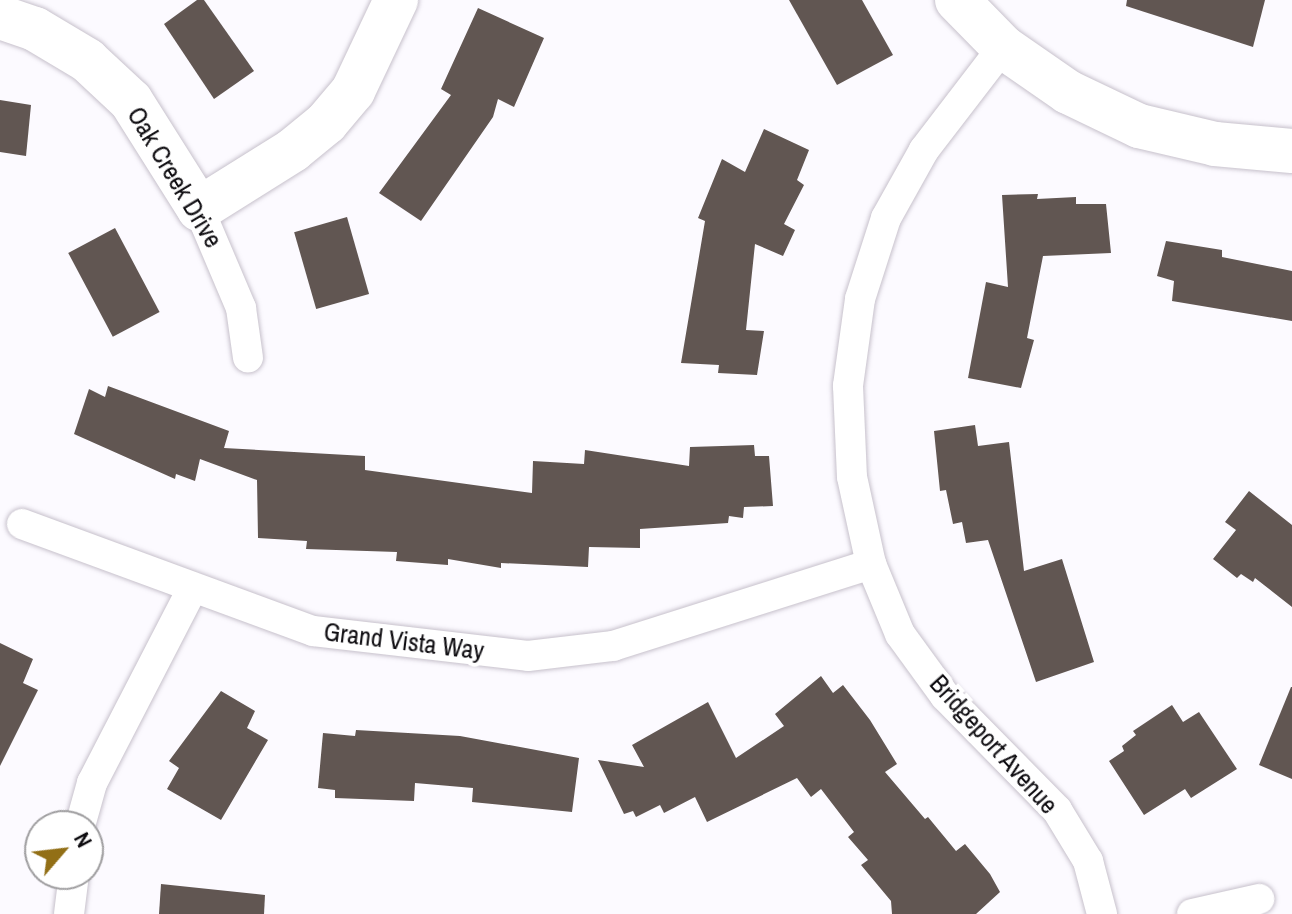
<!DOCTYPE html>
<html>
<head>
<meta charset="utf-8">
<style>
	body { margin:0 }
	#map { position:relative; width:1292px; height:914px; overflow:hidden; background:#fcfaff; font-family:"Archivo Narrow",sans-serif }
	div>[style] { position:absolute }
	.building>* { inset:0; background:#615652; transform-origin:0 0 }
	.roads { filter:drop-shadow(0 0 2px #c7c1cc) drop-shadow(0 0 2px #c7c1cc) }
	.street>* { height:30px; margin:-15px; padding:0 15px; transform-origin:15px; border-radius:15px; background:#fff }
	.secondary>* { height:44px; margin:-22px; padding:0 22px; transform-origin:22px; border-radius:22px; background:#fff }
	span { translate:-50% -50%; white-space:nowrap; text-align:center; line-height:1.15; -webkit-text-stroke:8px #fff; paint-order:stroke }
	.street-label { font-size:26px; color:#0f0d11 }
	.north { position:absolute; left:24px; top:810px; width:80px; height:80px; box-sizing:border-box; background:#fff; border:2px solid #9f9ea0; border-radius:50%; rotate:62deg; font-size:22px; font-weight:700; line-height:32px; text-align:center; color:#0f0d11 }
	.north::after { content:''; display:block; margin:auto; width:28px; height:36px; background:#926f16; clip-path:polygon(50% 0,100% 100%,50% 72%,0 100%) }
</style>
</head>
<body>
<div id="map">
	<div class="building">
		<div style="clip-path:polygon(197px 0,204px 0,254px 71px,214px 99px,164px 24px)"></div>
		<div style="clip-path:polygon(789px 0,862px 0,893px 55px,837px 85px)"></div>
		<div style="clip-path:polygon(1127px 0,1265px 0,1253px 47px,1126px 6px)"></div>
		<div style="clip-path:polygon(478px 8px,544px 38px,514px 107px,498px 99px,493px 117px,421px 221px,379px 193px,451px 95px,441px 89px)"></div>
		<div style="clip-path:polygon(0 100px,31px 105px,26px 156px,0 152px)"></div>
		<div style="clip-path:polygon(764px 129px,809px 150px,797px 180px,804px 185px,784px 224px,795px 230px,783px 256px,755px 244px,746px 330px,764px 331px,757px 375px,718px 373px,719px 365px,681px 363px,705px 221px,698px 218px,722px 159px,745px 172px)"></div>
		<div style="clip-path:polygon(1038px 194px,1037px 199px,1076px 197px,1076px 204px,1106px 204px,1111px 253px,1043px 256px,1027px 338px,1034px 340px,1021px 388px,968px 378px,986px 282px,1008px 287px,1002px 195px)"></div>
		<div style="left:347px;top:217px;width:80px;height:55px;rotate:74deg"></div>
		<div style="left:115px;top:228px;width:95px;height:53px;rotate:62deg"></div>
		<div style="clip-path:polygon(1166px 241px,1222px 250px,1222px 257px,1292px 271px,1292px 321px,1172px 301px,1174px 281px,1157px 276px)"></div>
		<div style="clip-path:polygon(108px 386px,229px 431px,224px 448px,365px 456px,365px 470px,532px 493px,533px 461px,584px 464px,585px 450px,689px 466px,690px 447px,754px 445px,755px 456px,769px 456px,773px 506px,744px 507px,743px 518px,729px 516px,728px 523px,640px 529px,640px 548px,589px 547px,588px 567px,501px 563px,501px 568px,448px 559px,448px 565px,396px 561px,397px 552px,306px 549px,307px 541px,258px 538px,257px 480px,200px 459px,195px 481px,176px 474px,175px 479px,74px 434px,89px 389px,105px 397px)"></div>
		<div style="clip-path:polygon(975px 425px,978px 446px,1009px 442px,1024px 571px,1062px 559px,1094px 662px,1036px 682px,988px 540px,966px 543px,962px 522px,953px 524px,946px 490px,940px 491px,934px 431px)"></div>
		<div style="clip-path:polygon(1249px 491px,1292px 525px,1292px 607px,1255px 578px,1253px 582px,1241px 574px,1237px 578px,1213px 559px,1236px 530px,1225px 522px)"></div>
		<div style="clip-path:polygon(0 643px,33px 659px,23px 683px,38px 690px,0 766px)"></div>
		<div style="clip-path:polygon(821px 676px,833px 693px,843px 685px,870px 720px,897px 764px,885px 772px,925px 819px,928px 817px,956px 851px,965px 844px,990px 874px,1000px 892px,976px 914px,892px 914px,891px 901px,861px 865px,868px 860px,848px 837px,854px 832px,821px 789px,811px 797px,797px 778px,707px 822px,695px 797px,664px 813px,660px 805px,636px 817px,633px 811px,624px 814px,598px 760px,644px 767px,632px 745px,708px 702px,736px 758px,784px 726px,775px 714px)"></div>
		<div style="clip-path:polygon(1291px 687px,1292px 687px,1292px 779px,1259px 765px)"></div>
		<div style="clip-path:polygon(221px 691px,255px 711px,247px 728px,268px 740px,221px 820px,167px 789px,179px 768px,169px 761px)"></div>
		<div style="clip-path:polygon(1172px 705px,1183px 722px,1199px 712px,1237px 769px,1191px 798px,1185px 789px,1144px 815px,1109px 761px,1124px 751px,1122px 746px,1136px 735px,1133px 731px)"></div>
		<div style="clip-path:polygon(356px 730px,460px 736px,579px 758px,572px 812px,472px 802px,473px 788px,415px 783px,414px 801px,335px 798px,335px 790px,318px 788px,323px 733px,355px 736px)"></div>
		<div style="clip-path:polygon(161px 884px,265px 895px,264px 914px,159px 914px)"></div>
	</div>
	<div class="roads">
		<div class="street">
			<div style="left:1003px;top:47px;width:130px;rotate:127.5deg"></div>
			<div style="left:924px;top:150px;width:78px;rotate:119.2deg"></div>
			<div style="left:886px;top:218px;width:85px;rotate:107.8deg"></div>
			<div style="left:860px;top:299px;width:88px;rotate:97.9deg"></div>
			<div style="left:848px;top:386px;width:91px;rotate:87.5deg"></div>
			<div style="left:852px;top:477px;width:89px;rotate:77.7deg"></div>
			<div style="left:871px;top:564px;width:76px;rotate:67.5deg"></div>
			<div style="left:900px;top:634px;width:77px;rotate:54deg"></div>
			<div style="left:945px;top:696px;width:160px;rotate:45.5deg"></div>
			<div style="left:1057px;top:810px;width:60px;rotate:58.7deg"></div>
			<div style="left:1088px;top:861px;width:55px;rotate:75.2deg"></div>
			<div style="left:199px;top:209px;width:108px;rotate:67deg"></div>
			<div style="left:241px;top:308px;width:50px;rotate:82deg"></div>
			<div style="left:22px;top:524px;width:310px;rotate:20.2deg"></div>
			<div style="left:313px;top:631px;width:216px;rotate:6.6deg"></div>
			<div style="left:528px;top:656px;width:86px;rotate:-6.7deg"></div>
			<div style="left:613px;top:646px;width:271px;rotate:-17.6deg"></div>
			<div style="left:80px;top:826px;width:45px;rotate:-74.4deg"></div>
			<div style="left:92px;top:783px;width:218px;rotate:-62.7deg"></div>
			<div style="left:69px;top:914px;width:40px;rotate:-82.9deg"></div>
			<div style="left:1192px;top:914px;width:69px;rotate:-12.6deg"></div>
		</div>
		<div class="secondary">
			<div style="left:957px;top:0;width:66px;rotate:45.6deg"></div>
			<div style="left:1003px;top:47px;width:79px;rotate:34.7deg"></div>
			<div style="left:1068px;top:92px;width:79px;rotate:25.6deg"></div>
			<div style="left:1139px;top:126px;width:78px;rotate:13.3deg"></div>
			<div style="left:1215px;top:144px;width:77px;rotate:5.2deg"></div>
			<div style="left:0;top:17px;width:37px;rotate:19deg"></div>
			<div style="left:35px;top:29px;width:61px;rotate:30.8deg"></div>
			<div style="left:87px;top:60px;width:60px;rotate:43deg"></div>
			<div style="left:131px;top:101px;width:128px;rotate:57.8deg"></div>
			<div style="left:199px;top:209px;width:111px;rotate:-32.1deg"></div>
			<div style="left:293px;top:150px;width:43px;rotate:-39.3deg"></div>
			<div style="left:326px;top:123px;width:42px;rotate:-49.8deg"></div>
			<div style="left:353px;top:91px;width:101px;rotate:-64.7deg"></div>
		</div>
	</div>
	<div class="street-label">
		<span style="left:175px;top:177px;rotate:59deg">Oak Creek Drive</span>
		<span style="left:404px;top:641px;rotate:7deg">Grand Vista Way</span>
		<span style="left:994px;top:744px;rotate:48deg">Bridgeport Avenue</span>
	</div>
	<div class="north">N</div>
</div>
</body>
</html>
